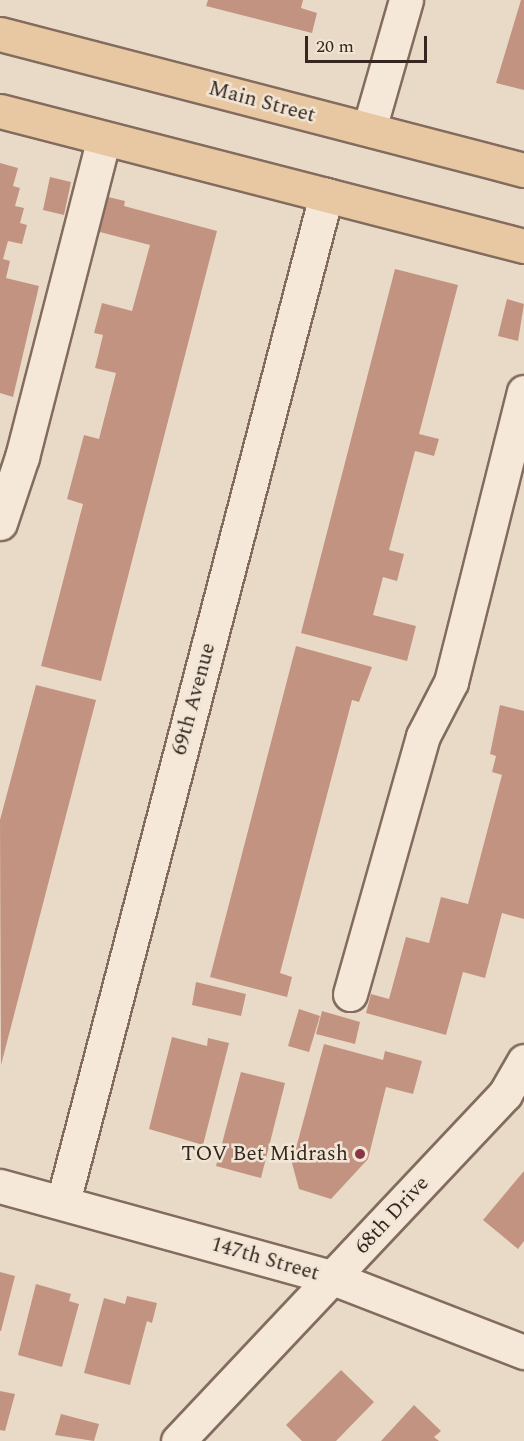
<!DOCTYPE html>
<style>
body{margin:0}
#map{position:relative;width:524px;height:1441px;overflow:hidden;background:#e9dac7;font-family:Spectral,serif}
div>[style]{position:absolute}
.building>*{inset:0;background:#c39381}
.roads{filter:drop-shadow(2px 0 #836c5e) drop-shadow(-2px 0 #836c5e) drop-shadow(0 2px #836c5e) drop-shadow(0 -2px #836c5e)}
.minor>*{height:33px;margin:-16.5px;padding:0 16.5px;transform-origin:16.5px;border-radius:16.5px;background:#f5e8d9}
.major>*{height:33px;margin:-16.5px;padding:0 16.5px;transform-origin:16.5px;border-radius:16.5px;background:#e8c8a3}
.dots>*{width:16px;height:16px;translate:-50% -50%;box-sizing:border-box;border:3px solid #f1e5d5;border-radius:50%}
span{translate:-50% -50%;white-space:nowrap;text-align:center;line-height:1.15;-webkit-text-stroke:5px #f1e5d5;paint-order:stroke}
.street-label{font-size:21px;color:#352720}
.poi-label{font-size:21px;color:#352720}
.right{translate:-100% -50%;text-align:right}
.scale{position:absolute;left:305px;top:36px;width:122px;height:27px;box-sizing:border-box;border:3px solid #352720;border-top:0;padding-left:8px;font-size:18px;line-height:21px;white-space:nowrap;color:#352720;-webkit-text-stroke:4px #f1e5d5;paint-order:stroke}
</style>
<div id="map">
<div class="building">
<i style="clip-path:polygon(208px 0,303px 0,301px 8px,317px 13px,312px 33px,206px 6px)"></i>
<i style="clip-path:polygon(521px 0,524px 0,524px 90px,496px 83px)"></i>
<i style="clip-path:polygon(0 163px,18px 168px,13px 186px,20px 188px,15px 206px,24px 208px,20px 223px,27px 225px,22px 244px,8px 241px,3px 259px,10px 261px,6px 278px,39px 286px,13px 397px,0 393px)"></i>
<i style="clip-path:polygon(50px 177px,71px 182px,64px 215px,43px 210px)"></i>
<i style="clip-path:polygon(104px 196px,125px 201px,124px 206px,217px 231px,101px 681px,41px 666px,83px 504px,67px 499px,84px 435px,99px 439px,116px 373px,95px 368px,103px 335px,94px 333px,102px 303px,132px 311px,150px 245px,96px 231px)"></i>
<i style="clip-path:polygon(395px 269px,458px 285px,419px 434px,439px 439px,434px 456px,415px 451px,389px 550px,404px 554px,397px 581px,383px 577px,373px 615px,416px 626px,407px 661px,301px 633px)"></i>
<i style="clip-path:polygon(507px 299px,524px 304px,518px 341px,498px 336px)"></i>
<i style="clip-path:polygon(296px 646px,372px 667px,359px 702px,352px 700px,280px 973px,292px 977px,287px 997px,210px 977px)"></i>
<i style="clip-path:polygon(36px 685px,96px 700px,1px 1065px,0 820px)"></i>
<i style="clip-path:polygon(500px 705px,524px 711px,524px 919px,502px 913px,485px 978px,463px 972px,446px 1035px,366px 1013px,371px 994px,389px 999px,406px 937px,429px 943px,441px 897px,468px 904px,502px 775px,492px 772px,496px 756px,490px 754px)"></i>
<i style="clip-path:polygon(196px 982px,246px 994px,241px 1016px,192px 1005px)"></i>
<i style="clip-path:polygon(299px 1009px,320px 1016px,309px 1052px,288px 1046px)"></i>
<i style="clip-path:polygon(322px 1011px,360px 1022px,355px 1044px,316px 1034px)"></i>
<i style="clip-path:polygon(172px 1037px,207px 1046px,208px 1038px,229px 1043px,203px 1145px,149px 1129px)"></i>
<i style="clip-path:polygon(324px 1044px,383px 1060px,385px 1051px,422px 1061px,413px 1094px,386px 1087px,368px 1159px,331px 1199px,299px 1189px,292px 1163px)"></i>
<i style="clip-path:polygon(241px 1072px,285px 1083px,261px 1178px,216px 1166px)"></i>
<i style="clip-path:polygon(524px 1171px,524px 1241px,518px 1249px,483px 1220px)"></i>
<i style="clip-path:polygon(0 1272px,15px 1276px,1px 1331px,0 1331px)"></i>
<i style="clip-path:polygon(36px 1284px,71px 1294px,69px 1301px,79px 1304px,62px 1367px,18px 1355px)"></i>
<i style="clip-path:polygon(127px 1296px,157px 1303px,152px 1323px,147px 1321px,130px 1385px,84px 1373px,104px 1298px,125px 1304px)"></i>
<i style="clip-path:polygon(341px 1370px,374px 1402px,336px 1441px,302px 1441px,286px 1425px)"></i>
<i style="clip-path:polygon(0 1391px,15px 1394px,5px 1431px,0 1430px)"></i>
<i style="clip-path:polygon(414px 1405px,441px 1431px,434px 1437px,439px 1441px,381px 1441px)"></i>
<i style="clip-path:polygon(61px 1414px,99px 1424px,94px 1441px,55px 1435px)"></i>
</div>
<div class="roads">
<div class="minor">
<i style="left:369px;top:129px;width:134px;rotate:-74deg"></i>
<i style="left:0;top:523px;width:70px;rotate:-71.6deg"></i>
<i style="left:22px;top:457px;width:329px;rotate:-75.6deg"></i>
<i style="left:350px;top:994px;width:268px;rotate:-74.2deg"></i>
<i style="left:423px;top:736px;width:61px;rotate:-62.6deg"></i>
<i style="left:451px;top:682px;width:299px;rotate:-75.9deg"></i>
<i style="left:0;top:1186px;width:345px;rotate:15.4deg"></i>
<i style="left:333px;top:1278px;width:205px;rotate:21.2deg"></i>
<i style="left:63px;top:1202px;width:1041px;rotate:-75.36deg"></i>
<i style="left:178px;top:1441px;width:477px;rotate:-46.7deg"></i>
<i style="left:505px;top:1094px;width:38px;rotate:-60deg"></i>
</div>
<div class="major">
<i style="left:0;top:34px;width:541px;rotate:14.55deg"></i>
<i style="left:0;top:111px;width:541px;rotate:14.45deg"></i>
</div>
</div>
<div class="dots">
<i style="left:360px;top:1154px;background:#8b3542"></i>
</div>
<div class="street-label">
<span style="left:262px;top:102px;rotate:15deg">Main Street</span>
<span style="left:194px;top:699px;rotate:-75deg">69th Avenue</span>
<span style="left:392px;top:1215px;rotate:-47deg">68th Drive</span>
<span style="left:265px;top:1259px;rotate:16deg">147th Street</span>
</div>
<div class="poi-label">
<span class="right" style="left:348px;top:1154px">TOV Bet Midrash</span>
</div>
<div class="scale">20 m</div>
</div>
